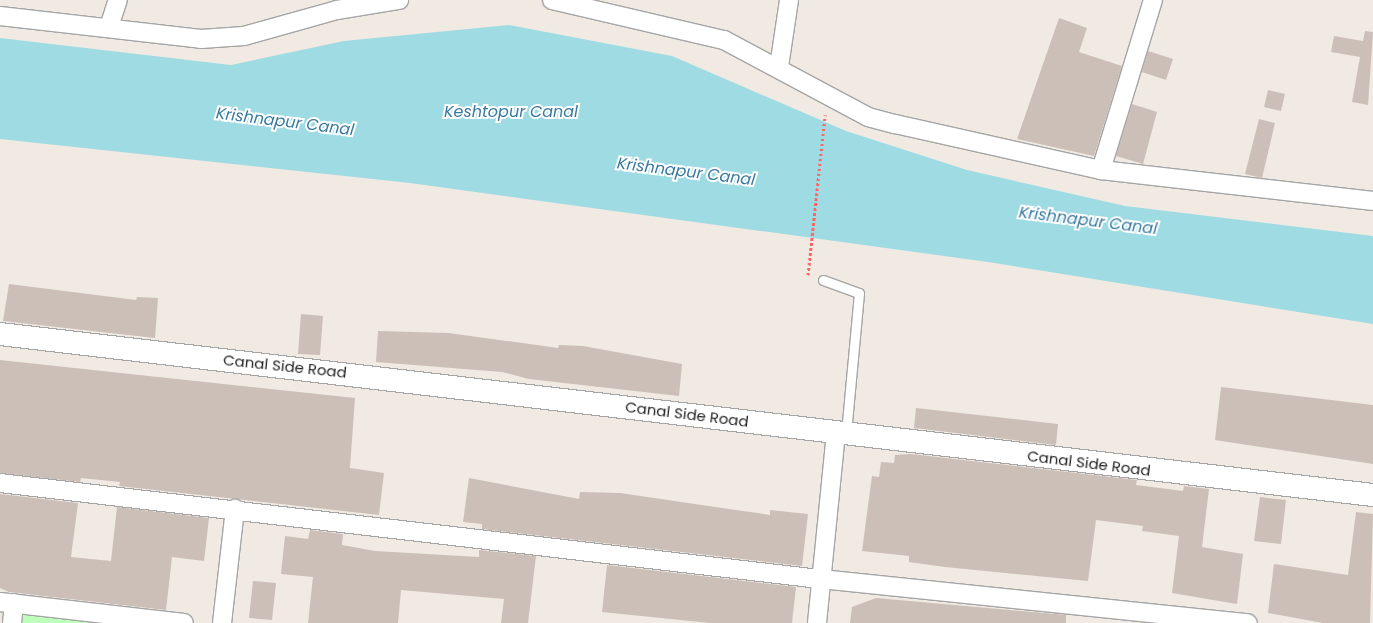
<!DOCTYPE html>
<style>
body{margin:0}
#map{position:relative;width:1373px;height:623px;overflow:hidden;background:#f0eae3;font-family:Poppins,sans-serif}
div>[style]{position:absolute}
.park>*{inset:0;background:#beffbb}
.water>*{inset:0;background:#9edbe2}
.building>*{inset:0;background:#ccbfb8}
.path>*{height:3px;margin-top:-1.5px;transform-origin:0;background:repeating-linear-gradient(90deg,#ff6568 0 2.5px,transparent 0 5px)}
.roads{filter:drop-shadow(1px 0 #a5a5a5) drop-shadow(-1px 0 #a5a5a5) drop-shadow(0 1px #a5a5a5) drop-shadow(0 -1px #a5a5a5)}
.service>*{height:9px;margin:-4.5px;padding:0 4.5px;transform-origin:4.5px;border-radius:4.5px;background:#fff}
.minor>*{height:18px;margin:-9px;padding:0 9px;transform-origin:9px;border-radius:9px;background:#fff}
.tertiary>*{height:22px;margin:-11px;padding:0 11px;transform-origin:11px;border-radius:11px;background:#fff}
span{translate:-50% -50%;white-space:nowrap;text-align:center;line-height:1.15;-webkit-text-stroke:4px #fff;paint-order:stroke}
.street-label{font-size:15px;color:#1e1e1e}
.water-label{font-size:16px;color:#39799e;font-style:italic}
</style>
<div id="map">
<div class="park">
<i style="clip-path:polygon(21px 613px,118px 623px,20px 623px)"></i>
</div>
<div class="water">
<i style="clip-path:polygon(509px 25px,672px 56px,846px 131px,967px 170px,1125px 206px,1373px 236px,1373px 324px,988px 262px,410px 183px,0 139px,0 38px,231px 65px,344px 41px)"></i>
</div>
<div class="building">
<i style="clip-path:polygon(1059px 18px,1087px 28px,1079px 52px,1122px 66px,1094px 156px,1017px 139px)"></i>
<i style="clip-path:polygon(1365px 31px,1373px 32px,1368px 105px,1352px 102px,1360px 57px,1331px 52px,1334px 36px,1363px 41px)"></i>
<i style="clip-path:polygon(1148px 51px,1173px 59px,1166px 80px,1142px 72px)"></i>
<i style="clip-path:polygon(1268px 90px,1285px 94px,1281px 111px,1264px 107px)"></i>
<i style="clip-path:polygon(1132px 104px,1157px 112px,1143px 164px,1116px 156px)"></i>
<i style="clip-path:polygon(1259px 119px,1275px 123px,1262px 178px,1245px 174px)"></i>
<i style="clip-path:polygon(9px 284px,136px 300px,137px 297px,158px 298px,155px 338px,3px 321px)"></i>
<i style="clip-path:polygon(301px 314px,323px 316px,320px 355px,298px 354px)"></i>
<i style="clip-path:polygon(378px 331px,449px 333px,558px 348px,559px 345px,583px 346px,682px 364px,679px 396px,529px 379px,502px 372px,376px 362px)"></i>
<i style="clip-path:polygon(0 360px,355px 398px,350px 468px,384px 473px,379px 515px,119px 486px,120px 482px,81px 478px,80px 482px,0 473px)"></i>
<i style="clip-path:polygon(1221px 387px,1373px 405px,1373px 464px,1215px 440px)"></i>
<i style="clip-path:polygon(916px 408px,1058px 424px,1056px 445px,914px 428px)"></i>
<i style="clip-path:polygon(911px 454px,1137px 480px,1136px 485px,1183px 491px,1184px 486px,1209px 489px,1202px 547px,1243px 554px,1237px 604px,1172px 593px,1179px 536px,1142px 531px,1143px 526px,1096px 520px,1088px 581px,945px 567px,909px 562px,909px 556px,862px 551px,872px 476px,879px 477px,881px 462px,894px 463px,895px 455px)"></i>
<i style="clip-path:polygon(469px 478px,579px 499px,580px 492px,620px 493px,770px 515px,770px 510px,808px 514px,802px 566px,482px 529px,482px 524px,463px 522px)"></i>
<i style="clip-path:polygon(0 494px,78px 503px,71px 557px,111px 561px,117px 507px,209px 518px,204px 561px,172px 557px,166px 610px,9px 592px,0 588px)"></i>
<i style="clip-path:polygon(1260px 497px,1286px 500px,1281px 544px,1254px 541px)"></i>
<i style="clip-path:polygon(1356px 512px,1373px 514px,1370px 623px,1323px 623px,1268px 613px,1274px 564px,1348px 575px)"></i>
<i style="clip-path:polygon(310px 530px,343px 534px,342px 545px,375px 551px,479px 557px,479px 550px,536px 556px,528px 623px,501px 623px,504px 599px,401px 590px,398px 623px,308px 623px,313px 577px,281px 574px,285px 536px,308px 539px)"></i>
<i style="clip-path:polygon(607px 565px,796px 587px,792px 623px,710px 623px,602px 612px)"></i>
<i style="clip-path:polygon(253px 581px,276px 583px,272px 620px,249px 618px)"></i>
<i style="clip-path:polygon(876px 598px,1066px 615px,1066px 623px,850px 623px,852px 607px)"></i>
</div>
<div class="path">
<i style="left:808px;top:275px;width:161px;rotate:-83.9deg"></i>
</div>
<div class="roads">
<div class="service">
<i style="left:823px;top:280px;width:38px;rotate:20deg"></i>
<i style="left:859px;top:293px;width:142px;rotate:95.3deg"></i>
</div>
<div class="minor">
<i style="left:552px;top:0;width:177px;rotate:13.1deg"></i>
<i style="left:724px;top:40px;width:163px;rotate:28.1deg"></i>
<i style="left:868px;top:117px;width:28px;rotate:15deg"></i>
<i style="left:895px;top:124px;width:211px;rotate:12.6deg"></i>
<i style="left:1101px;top:170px;width:274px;rotate:6.5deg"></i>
<i style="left:0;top:16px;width:202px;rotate:6.5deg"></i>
<i style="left:201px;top:39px;width:43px;rotate:-4deg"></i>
<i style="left:244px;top:36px;width:97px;rotate:-15.6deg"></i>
<i style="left:337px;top:10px;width:63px;rotate:-9.2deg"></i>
<i style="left:109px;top:27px;width:28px;rotate:-72deg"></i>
<i style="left:779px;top:67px;width:68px;rotate:-81.5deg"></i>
<i style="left:1101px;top:170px;width:178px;rotate:-73deg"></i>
<i style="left:0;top:483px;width:826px;rotate:6.68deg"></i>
<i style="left:820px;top:579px;width:430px;rotate:5.9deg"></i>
<i style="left:0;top:602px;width:185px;rotate:6.5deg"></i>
<i style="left:12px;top:623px;width:20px;rotate:-84deg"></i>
<i style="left:222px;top:623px;width:115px;rotate:-83.5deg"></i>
<i style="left:817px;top:623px;width:191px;rotate:-84.3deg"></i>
</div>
<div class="tertiary">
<i style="left:0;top:334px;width:1382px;rotate:6.69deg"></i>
</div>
</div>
<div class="street-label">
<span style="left:285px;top:366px;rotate:6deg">Canal Side Road</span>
<span style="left:687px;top:414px;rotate:7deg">Canal Side Road</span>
<span style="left:1089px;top:463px;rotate:7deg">Canal Side Road</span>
</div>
<div class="water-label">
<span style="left:511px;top:112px">Keshtopur Canal</span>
<span style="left:285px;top:122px;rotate:7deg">Krishnapur Canal</span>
<span style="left:686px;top:172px;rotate:7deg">Krishnapur Canal</span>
<span style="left:1088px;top:221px;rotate:7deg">Krishnapur Canal</span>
</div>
</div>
